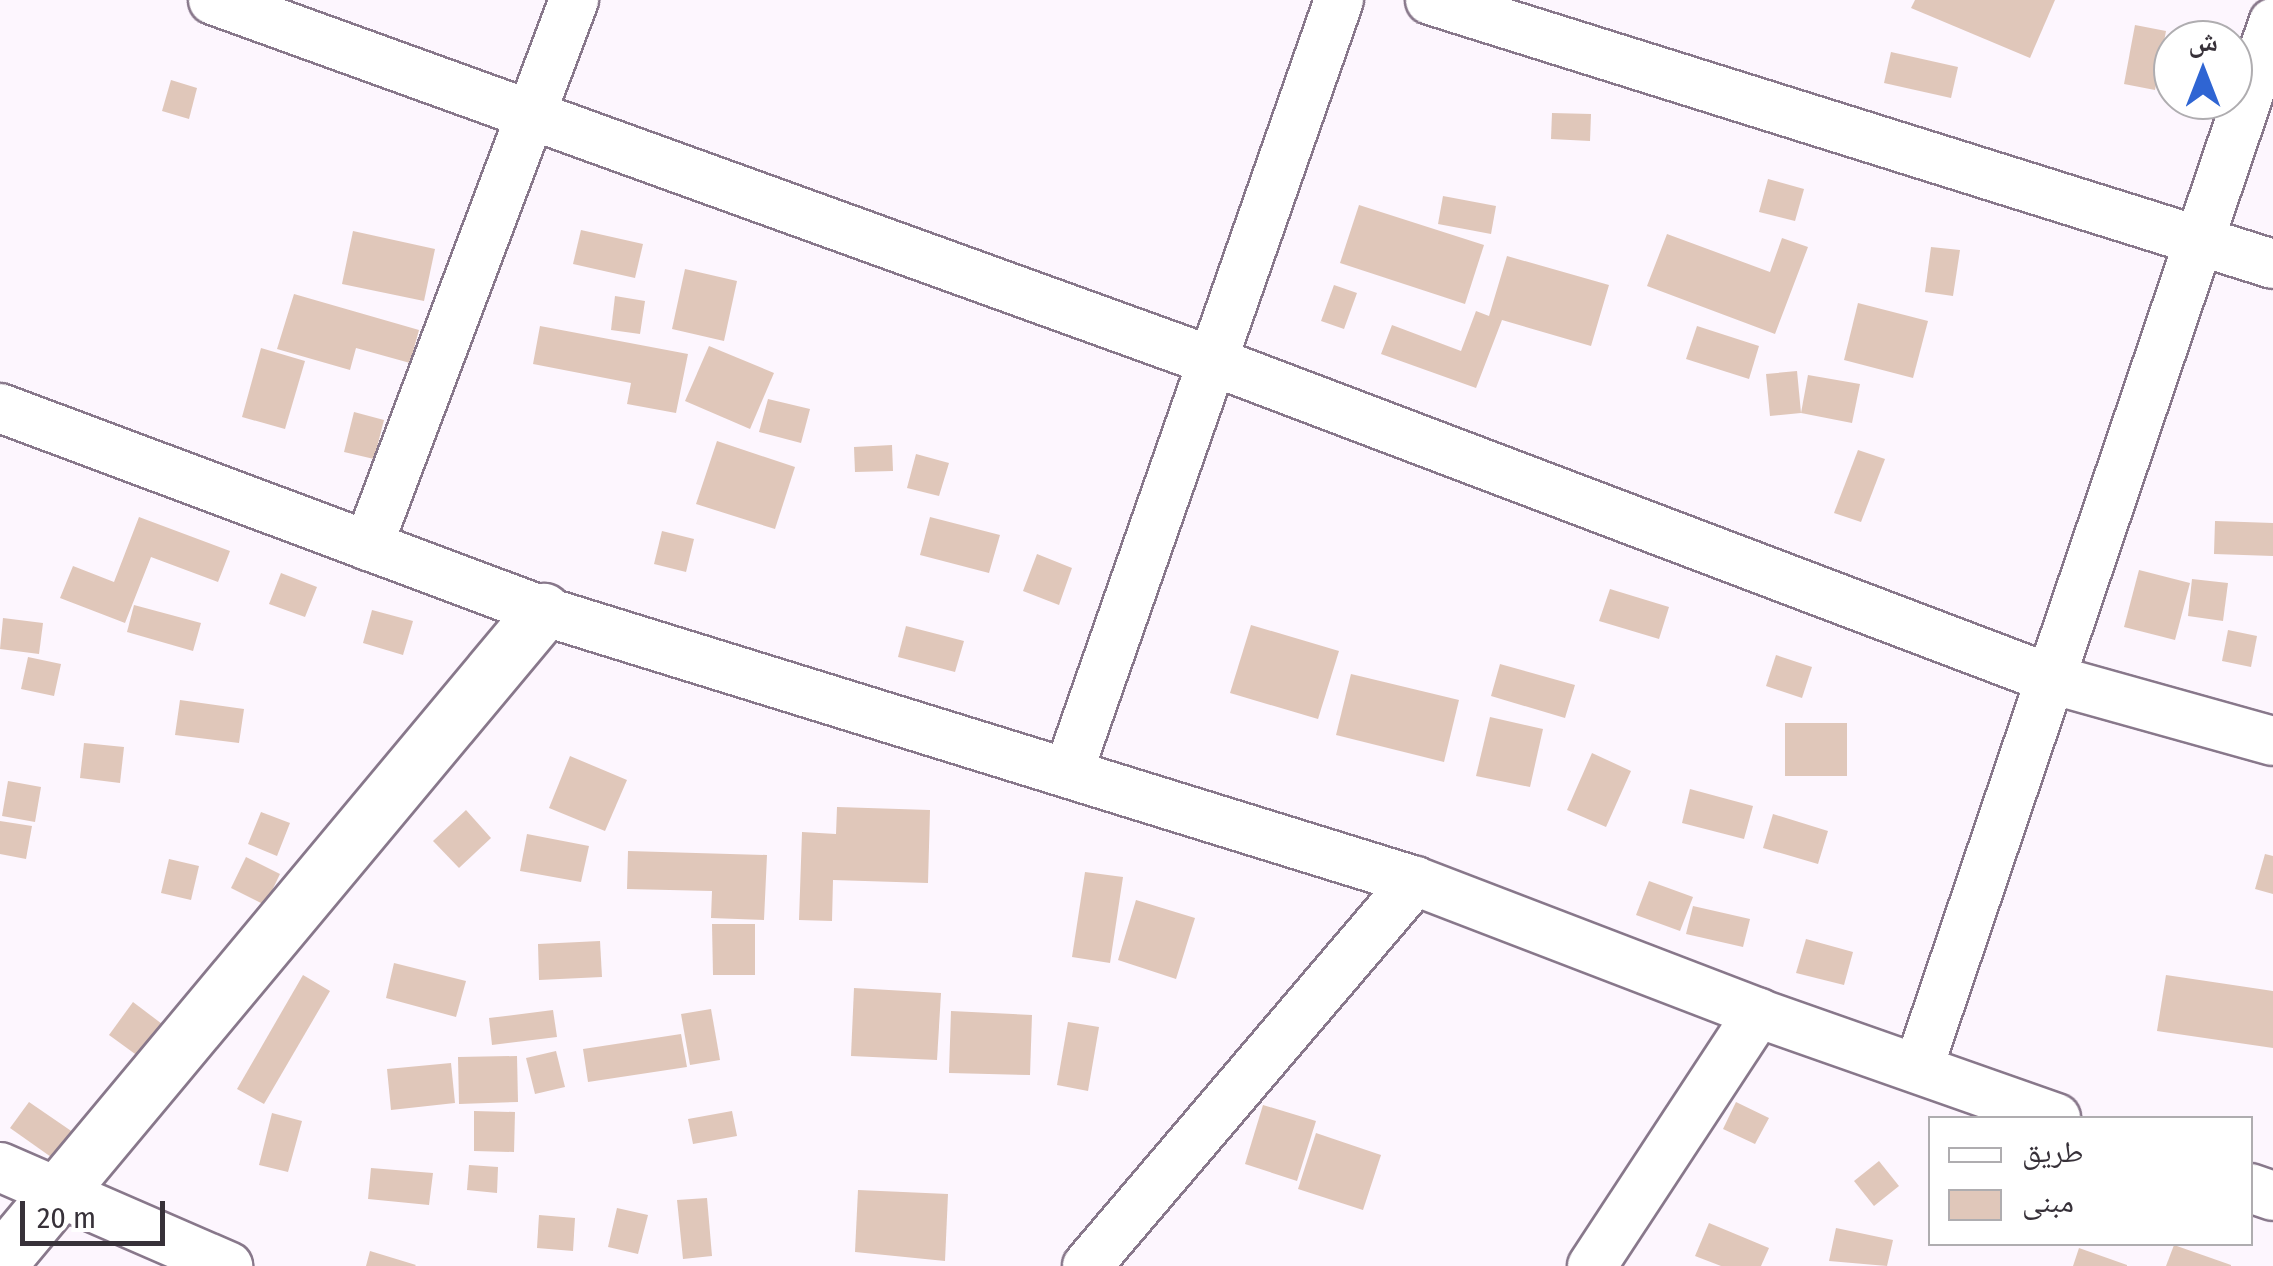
<!DOCTYPE html>
<meta charset="utf-8">
<style>
body{margin:0}
#map{position:relative;width:2273px;height:1266px;overflow:hidden;background:#fdf6fe;font-family:"Fira Sans Condensed","Noto Naskh Arabic",sans-serif}
div>[style]{position:absolute}
.building>*{inset:0;background:#e0c7ba}
.roads{filter:drop-shadow(2px 0 #88788b) drop-shadow(-2px 0 #88788b) drop-shadow(0 2px #88788b) drop-shadow(0 -2px #88788b)}
.minor>*{height:48px;margin:-24px;padding:0 24px;transform-origin:24px;border-radius:24px;background:#fff}
.tertiary>*{height:55px;margin:-27.5px;padding:0 27.5px;transform-origin:27.5px;border-radius:27.5px;background:#fff}
span{translate:-50% -50%;white-space:nowrap;text-align:center;line-height:1.15;-webkit-text-stroke:8px #fff;paint-order:stroke}
.legend{position:absolute;left:1928px;top:1116px;width:325px;height:130px;box-sizing:border-box;background:#fff;border:2px solid #afadb0;margin:0;padding:12px 18px;list-style:none;font-size:30px;color:#373139}
.legend li{display:flex;align-items:center;gap:20px;height:50px}
.legend b{width:50px;border:2px solid #afadb0}
.north{position:absolute;left:2153px;top:20px;width:100px;height:100px;box-sizing:border-box;background:#fff;border:2px solid #afadb0;border-radius:50%;rotate:0deg;font-size:28px;font-weight:700;line-height:40px;text-align:center;color:#373139}
.north::after{content:'';display:block;margin:auto;width:35px;height:45px;background:#2f65d3;clip-path:polygon(50% 0,100% 100%,50% 72%,0 100%)}
.scale{position:absolute;left:20px;top:1201px;width:145px;height:45px;box-sizing:border-box;border:5px solid #373139;border-top:0;padding-left:12px;font-size:30px;line-height:35px;white-space:nowrap;color:#373139;-webkit-text-stroke:8px #fff;paint-order:stroke}
</style>
<div id="map">
<div class="building">
<i style="clip-path:polygon(1915px 0,2055px 0,2030px 58px,1911px 8px)"></i>
<i style="clip-path:polygon(2135px 25px,2166px 31px,2155px 90px,2124px 84px)"></i>
<i style="clip-path:polygon(1891px 52px,1958px 67px,1951px 98px,1884px 83px)"></i>
<i style="clip-path:polygon(171px 80px,197px 88px,189px 119px,162px 111px)"></i>
<i style="clip-path:polygon(1552px 113px,1591px 114px,1590px 141px,1551px 139px)"></i>
<i style="clip-path:polygon(1768px 179px,1804px 189px,1795px 221px,1759px 212px)"></i>
<i style="clip-path:polygon(1443px 196px,1496px 206px,1491px 234px,1438px 224px)"></i>
<i style="clip-path:polygon(1359px 205px,1484px 245px,1465px 304px,1340px 263px)"></i>
<i style="clip-path:polygon(581px 230px,643px 244px,635px 278px,573px 264px)"></i>
<i style="clip-path:polygon(353px 231px,435px 249px,424px 301px,342px 284px)"></i>
<i style="clip-path:polygon(1667px 234px,1770px 272px,1782px 238px,1808px 247px,1775px 334px,1647px 286px)"></i>
<i style="clip-path:polygon(1931px 247px,1960px 250px,1953px 296px,1925px 292px)"></i>
<i style="clip-path:polygon(1507px 256px,1609px 285px,1591px 346px,1502px 320px,1476px 388px,1381px 354px,1392px 325px,1461px 351px,1476px 311px,1489px 316px)"></i>
<i style="clip-path:polygon(685px 269px,737px 281px,724px 341px,672px 329px)"></i>
<i style="clip-path:polygon(1334px 285px,1357px 293px,1344px 329px,1321px 321px)"></i>
<i style="clip-path:polygon(294px 294px,419px 330px,410px 363px,356px 348px,350px 370px,277px 349px)"></i>
<i style="clip-path:polygon(615px 296px,645px 301px,640px 334px,611px 330px)"></i>
<i style="clip-path:polygon(1858px 303px,1928px 321px,1913px 378px,1844px 360px)"></i>
<i style="clip-path:polygon(540px 326px,688px 354px,676px 413px,627px 404px,631px 383px,533px 364px)"></i>
<i style="clip-path:polygon(1697px 326px,1759px 346px,1749px 379px,1686px 359px)"></i>
<i style="clip-path:polygon(709px 346px,774px 373px,750px 429px,685px 401px)"></i>
<i style="clip-path:polygon(261px 348px,305px 361px,285px 429px,242px 417px)"></i>
<i style="clip-path:polygon(1797px 371px,1801px 413px,1770px 416px,1766px 374px)"></i>
<i style="clip-path:polygon(1808px 375px,1860px 384px,1852px 423px,1801px 413px)"></i>
<i style="clip-path:polygon(768px 399px,810px 409px,801px 443px,759px 432px)"></i>
<i style="clip-path:polygon(354px 412px,384px 420px,374px 459px,344px 452px)"></i>
<i style="clip-path:polygon(717px 441px,795px 467px,775px 529px,696px 504px)"></i>
<i style="clip-path:polygon(892px 445px,893px 471px,855px 472px,854px 447px)"></i>
<i style="clip-path:polygon(1858px 450px,1885px 459px,1861px 522px,1834px 513px)"></i>
<i style="clip-path:polygon(916px 454px,949px 463px,939px 496px,907px 488px)"></i>
<i style="clip-path:polygon(139px 517px,230px 551px,218px 582px,151px 557px,125px 623px,60px 598px,73px 566px,114px 582px)"></i>
<i style="clip-path:polygon(930px 517px,1000px 535px,989px 573px,920px 555px)"></i>
<i style="clip-path:polygon(2215px 521px,2273px 523px,2273px 556px,2214px 554px)"></i>
<i style="clip-path:polygon(662px 531px,694px 539px,686px 572px,654px 564px)"></i>
<i style="clip-path:polygon(1037px 554px,1072px 568px,1059px 605px,1023px 591px)"></i>
<i style="clip-path:polygon(2139px 570px,2190px 583px,2175px 640px,2124px 627px)"></i>
<i style="clip-path:polygon(281px 573px,317px 587px,305px 617px,269px 604px)"></i>
<i style="clip-path:polygon(2192px 579px,2228px 583px,2223px 621px,2188px 616px)"></i>
<i style="clip-path:polygon(1610px 589px,1669px 607px,1659px 639px,1599px 621px)"></i>
<i style="clip-path:polygon(134px 605px,201px 623px,193px 651px,127px 632px)"></i>
<i style="clip-path:polygon(372px 610px,413px 621px,403px 655px,363px 643px)"></i>
<i style="clip-path:polygon(3px 618px,43px 623px,39px 654px,0 649px)"></i>
<i style="clip-path:polygon(1251px 625px,1339px 651px,1318px 719px,1230px 693px)"></i>
<i style="clip-path:polygon(906px 626px,964px 641px,955px 672px,898px 657px)"></i>
<i style="clip-path:polygon(2228px 630px,2257px 636px,2251px 667px,2222px 661px)"></i>
<i style="clip-path:polygon(1776px 655px,1812px 667px,1802px 698px,1766px 686px)"></i>
<i style="clip-path:polygon(28px 657px,61px 664px,54px 696px,21px 689px)"></i>
<i style="clip-path:polygon(1500px 664px,1575px 685px,1565px 718px,1491px 696px)"></i>
<i style="clip-path:polygon(1351px 674px,1459px 700px,1444px 762px,1336px 735px)"></i>
<i style="clip-path:polygon(180px 700px,244px 709px,239px 743px,175px 735px)"></i>
<i style="clip-path:polygon(1490px 717px,1543px 729px,1530px 787px,1476px 776px)"></i>
<i style="clip-path:polygon(1785px 723px,1847px 723px,1847px 776px,1785px 776px)"></i>
<i style="clip-path:polygon(84px 743px,124px 747px,120px 783px,80px 778px)"></i>
<i style="clip-path:polygon(1592px 753px,1631px 771px,1606px 827px,1567px 810px)"></i>
<i style="clip-path:polygon(570px 756px,627px 780px,605px 831px,549px 808px)"></i>
<i style="clip-path:polygon(8px 781px,41px 787px,35px 822px,2px 816px)"></i>
<i style="clip-path:polygon(1690px 789px,1753px 806px,1744px 839px,1682px 823px)"></i>
<i style="clip-path:polygon(837px 807px,930px 810px,928px 883px,833px 880px,832px 921px,799px 920px,802px 832px,836px 834px)"></i>
<i style="clip-path:polygon(466px 810px,491px 838px,459px 868px,433px 841px)"></i>
<i style="clip-path:polygon(261px 812px,290px 823px,277px 856px,248px 844px)"></i>
<i style="clip-path:polygon(1773px 814px,1828px 831px,1818px 864px,1763px 848px)"></i>
<i style="clip-path:polygon(0 821px,32px 826px,26px 859px,0 854px)"></i>
<i style="clip-path:polygon(527px 834px,589px 846px,581px 882px,520px 871px)"></i>
<i style="clip-path:polygon(628px 851px,767px 855px,764px 920px,711px 918px,712px 891px,627px 889px)"></i>
<i style="clip-path:polygon(2265px 854px,2273px 856px,2273px 894px,2255px 889px)"></i>
<i style="clip-path:polygon(246px 857px,280px 874px,265px 905px,231px 888px)"></i>
<i style="clip-path:polygon(169px 859px,199px 866px,191px 900px,161px 893px)"></i>
<i style="clip-path:polygon(1085px 872px,1123px 877px,1110px 963px,1072px 957px)"></i>
<i style="clip-path:polygon(1649px 881px,1693px 897px,1680px 931px,1636px 915px)"></i>
<i style="clip-path:polygon(1136px 900px,1195px 918px,1176px 979px,1118px 960px)"></i>
<i style="clip-path:polygon(1693px 906px,1750px 919px,1743px 947px,1686px 934px)"></i>
<i style="clip-path:polygon(712px 924px,755px 924px,755px 975px,713px 975px)"></i>
<i style="clip-path:polygon(1806px 939px,1853px 952px,1844px 985px,1796px 973px)"></i>
<i style="clip-path:polygon(600px 941px,602px 977px,539px 980px,538px 944px)"></i>
<i style="clip-path:polygon(394px 963px,466px 981px,456px 1017px,386px 998px)"></i>
<i style="clip-path:polygon(303px 975px,330px 991px,264px 1104px,237px 1089px)"></i>
<i style="clip-path:polygon(2166px 975px,2273px 991px,2273px 1048px,2157px 1031px)"></i>
<i style="clip-path:polygon(854px 988px,941px 993px,937px 1060px,851px 1056px)"></i>
<i style="clip-path:polygon(133px 1002px,166px 1027px,142px 1059px,109px 1035px)"></i>
<i style="clip-path:polygon(711px 1009px,720px 1060px,690px 1065px,681px 1014px)"></i>
<i style="clip-path:polygon(553px 1010px,557px 1037px,492px 1045px,489px 1018px)"></i>
<i style="clip-path:polygon(951px 1011px,1032px 1015px,1030px 1075px,949px 1073px)"></i>
<i style="clip-path:polygon(1068px 1022px,1099px 1027px,1088px 1091px,1057px 1085px)"></i>
<i style="clip-path:polygon(681px 1034px,687px 1067px,588px 1082px,583px 1049px)"></i>
<i style="clip-path:polygon(556px 1051px,565px 1087px,535px 1094px,526px 1058px)"></i>
<i style="clip-path:polygon(517px 1056px,518px 1102px,459px 1104px,458px 1057px)"></i>
<i style="clip-path:polygon(451px 1063px,455px 1103px,391px 1110px,387px 1069px)"></i>
<i style="clip-path:polygon(29px 1102px,80px 1137px,61px 1164px,10px 1128px)"></i>
<i style="clip-path:polygon(1736px 1102px,1769px 1118px,1755px 1144px,1723px 1129px)"></i>
<i style="clip-path:polygon(1263px 1105px,1316px 1121px,1297px 1181px,1245px 1164px)"></i>
<i style="clip-path:polygon(474px 1111px,515px 1112px,514px 1152px,474px 1151px)"></i>
<i style="clip-path:polygon(732px 1111px,737px 1136px,693px 1144px,688px 1119px)"></i>
<i style="clip-path:polygon(272px 1113px,302px 1121px,288px 1172px,259px 1165px)"></i>
<i style="clip-path:polygon(1316px 1133px,1381px 1155px,1363px 1210px,1298px 1189px)"></i>
<i style="clip-path:polygon(1879px 1161px,1899px 1186px,1874px 1206px,1854px 1181px)"></i>
<i style="clip-path:polygon(469px 1165px,498px 1167px,497px 1193px,467px 1190px)"></i>
<i style="clip-path:polygon(371px 1168px,433px 1173px,429px 1205px,368px 1199px)"></i>
<i style="clip-path:polygon(858px 1190px,948px 1194px,945px 1261px,855px 1252px)"></i>
<i style="clip-path:polygon(707px 1198px,712px 1256px,683px 1259px,677px 1200px)"></i>
<i style="clip-path:polygon(617px 1208px,648px 1215px,638px 1254px,608px 1247px)"></i>
<i style="clip-path:polygon(539px 1215px,575px 1218px,573px 1251px,537px 1248px)"></i>
<i style="clip-path:polygon(1709px 1223px,1769px 1248px,1761px 1266px,1721px 1266px,1695px 1256px)"></i>
<i style="clip-path:polygon(1836px 1228px,1893px 1240px,1887px 1266px,1829px 1261px)"></i>
<i style="clip-path:polygon(2174px 1245px,2231px 1265px,2231px 1266px,2166px 1266px)"></i>
<i style="clip-path:polygon(2079px 1248px,2127px 1265px,2127px 1266px,2073px 1266px)"></i>
<i style="clip-path:polygon(370px 1251px,416px 1265px,415px 1266px,366px 1266px)"></i>
</div>
<div class="roads">
<div class="minor">
<i style="left:213px;top:0;width:1062px;rotate:19.87deg"></i>
<i style="left:1212px;top:361px;width:897px;rotate:20.76deg"></i>
<i style="left:2051px;top:679px;width:230px;rotate:15.6deg"></i>
<i style="left:1430px;top:0;width:883px;rotate:17.39deg"></i>
<i style="left:0;top:408px;width:580px;rotate:20.5deg"></i>
<i style="left:543px;top:611px;width:913px;rotate:17.2deg"></i>
<i style="left:1415px;top:881px;width:368px;rotate:21deg"></i>
<i style="left:1758px;top:1013px;width:316px;rotate:19.4deg"></i>
<i style="left:368px;top:546px;width:584px;rotate:-69.33deg"></i>
<i style="left:1068px;top:773px;width:819px;rotate:-70.68deg"></i>
<i style="left:1918px;top:1069px;width:1105px;rotate:-71.25deg"></i>
<i style="left:0;top:1167px;width:249px;rotate:23.5deg"></i>
<i style="left:2250px;top:1188px;width:24px;rotate:19deg"></i>
<i style="left:1087px;top:1266px;width:506px;rotate:-49.57deg"></i>
<i style="left:1592px;top:1266px;width:303px;rotate:-56.7deg"></i>
</div>
<div class="tertiary">
<i style="left:0;top:1262px;width:848px;rotate:-50.17deg"></i>
</div>
</div>
<ul class="legend">
<li><b style="height:12px;background:#fff"></b>طريق</li>
<li><b style="height:28px;background:#e0c7ba"></b>مبنى</li>
</ul>
<div class="north">ش</div>
<div class="scale">20 m</div>
</div>
